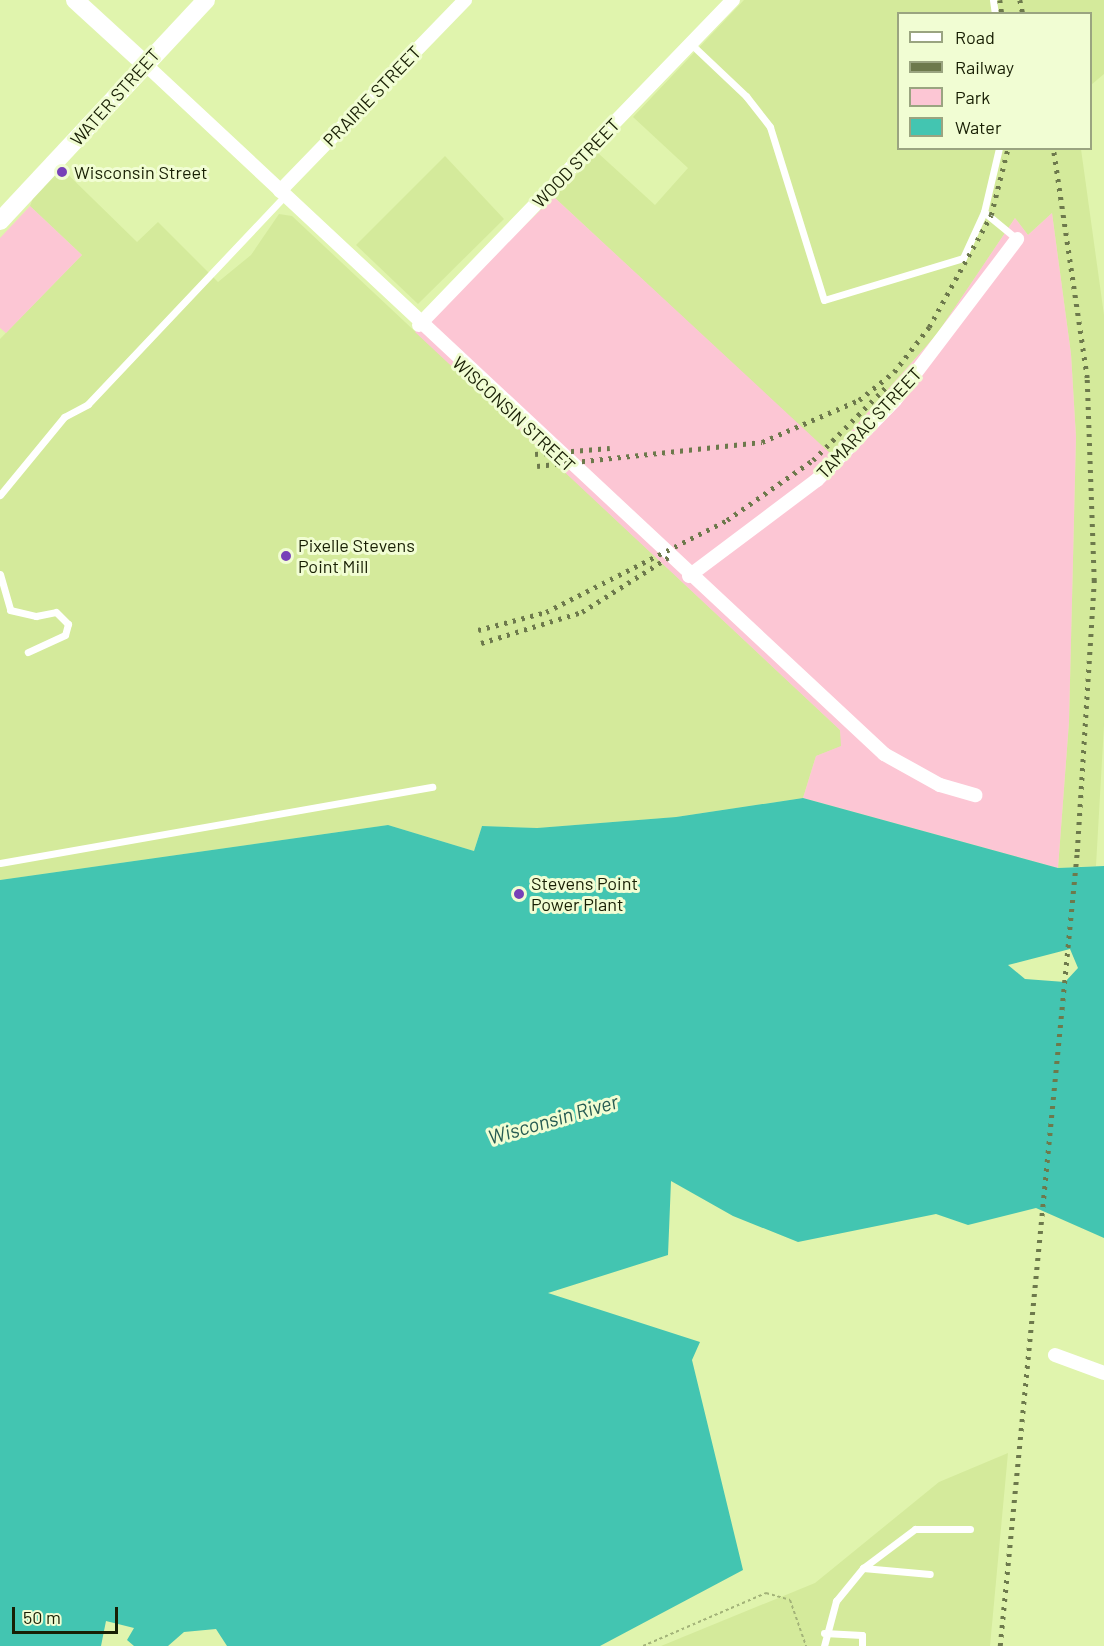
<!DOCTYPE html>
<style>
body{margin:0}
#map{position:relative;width:1104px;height:1646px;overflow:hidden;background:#e0f4ad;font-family:Barlow,sans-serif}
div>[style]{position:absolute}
.built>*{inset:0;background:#d4ea9b}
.green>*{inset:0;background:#fcc6d4}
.water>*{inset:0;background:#43c5b1}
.path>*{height:2px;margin-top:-1px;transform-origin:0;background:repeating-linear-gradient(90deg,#a3b379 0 3px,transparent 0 6px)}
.service>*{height:7px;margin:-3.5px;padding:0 3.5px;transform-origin:3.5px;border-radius:3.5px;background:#fff}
.minor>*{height:14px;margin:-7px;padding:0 7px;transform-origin:7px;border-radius:7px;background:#fff}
.tertiary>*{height:18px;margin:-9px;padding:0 9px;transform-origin:9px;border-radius:9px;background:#fff}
.rail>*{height:4.5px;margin-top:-2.25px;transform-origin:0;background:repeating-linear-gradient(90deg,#6d794c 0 3px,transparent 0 9px)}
.dots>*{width:16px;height:16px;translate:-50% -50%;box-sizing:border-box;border:3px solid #f1fdd3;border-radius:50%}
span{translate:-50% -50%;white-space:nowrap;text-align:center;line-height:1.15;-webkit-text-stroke:6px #f1fdd3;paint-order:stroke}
.street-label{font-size:18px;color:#181f04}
.poi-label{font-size:18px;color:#181f04}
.left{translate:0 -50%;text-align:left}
.water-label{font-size:20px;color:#265b52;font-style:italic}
.legend{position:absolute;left:897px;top:12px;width:195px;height:138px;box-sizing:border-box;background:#f1fdd3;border:2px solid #9aa480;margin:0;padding:8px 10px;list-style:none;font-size:18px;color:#181f04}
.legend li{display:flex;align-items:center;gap:12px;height:30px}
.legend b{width:30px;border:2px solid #9aa480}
.scale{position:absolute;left:12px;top:1607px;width:106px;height:27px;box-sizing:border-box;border:3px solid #181f04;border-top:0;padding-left:8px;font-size:18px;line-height:21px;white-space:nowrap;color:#181f04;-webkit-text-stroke:4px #f1fdd3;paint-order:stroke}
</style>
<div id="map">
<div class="built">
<i style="clip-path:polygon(744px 0,1104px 0,1104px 74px,1091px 85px,1090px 14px,898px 14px,898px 148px,1081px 149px,1104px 315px,1104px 725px,1096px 866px,1058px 868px,1069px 722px,1076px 437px,1071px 354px,1052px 213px,1028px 235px,1015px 218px,937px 334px,830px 454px,554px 197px,598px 153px,655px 205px,688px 168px,633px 117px)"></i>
<i style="clip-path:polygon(49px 156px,137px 242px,158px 222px,218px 282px,251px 255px,279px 214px,292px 216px,840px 730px,842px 746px,816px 756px,803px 798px,676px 817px,537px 828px,482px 826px,474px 851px,388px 825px,0 880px,0 339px,82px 255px,30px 206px)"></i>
<i style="clip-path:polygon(445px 156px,504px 219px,418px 304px,356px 245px)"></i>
<i style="clip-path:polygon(1008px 1453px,990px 1646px,661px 1646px,815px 1583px,939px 1482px)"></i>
</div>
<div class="green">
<i style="clip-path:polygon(554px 197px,831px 454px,937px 334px,1015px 218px,1028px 235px,1052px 213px,1071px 354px,1076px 437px,1069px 722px,1058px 868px,803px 798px,816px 756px,841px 746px,840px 730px,415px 332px)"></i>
<i style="clip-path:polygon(30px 206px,82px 255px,6px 333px,0 328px,0 238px)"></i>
</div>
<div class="water">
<i style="clip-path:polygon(evenodd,803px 798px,1058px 868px,1104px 866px,1104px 1238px,1036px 1208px,968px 1225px,936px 1214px,798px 1242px,733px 1216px,671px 1181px,668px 1255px,548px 1293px,700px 1342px,692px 1360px,743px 1570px,600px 1646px,227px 1646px,216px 1629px,184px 1632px,168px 1646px,134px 1646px,127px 1640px,134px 1628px,106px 1621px,101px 1646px,0 1646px,0 880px,388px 825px,474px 851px,482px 826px,537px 828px,676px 817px,803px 798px,1070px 949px,1078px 968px,1065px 982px,1025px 979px,1008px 965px,1070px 949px)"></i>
</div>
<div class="path">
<i style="left:643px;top:1646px;width:134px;rotate:-23.3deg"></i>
<i style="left:766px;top:1593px;width:25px;rotate:16deg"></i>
<i style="left:790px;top:1600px;width:49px;rotate:70.8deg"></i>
</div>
<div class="service">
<i style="left:993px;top:0;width:14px;rotate:82deg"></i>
<i style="left:691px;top:44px;width:76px;rotate:43.4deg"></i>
<i style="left:746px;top:96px;width:39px;rotate:52deg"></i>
<i style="left:770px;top:127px;width:181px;rotate:72.7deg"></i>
<i style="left:824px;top:300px;width:145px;rotate:-16.8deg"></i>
<i style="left:963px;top:258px;width:51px;rotate:-65.5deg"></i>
<i style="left:984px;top:212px;width:66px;rotate:-76.8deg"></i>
<i style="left:984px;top:212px;width:43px;rotate:39.3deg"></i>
<i style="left:0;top:495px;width:101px;rotate:-50.6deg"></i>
<i style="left:64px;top:417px;width:27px;rotate:-28deg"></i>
<i style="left:88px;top:404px;width:286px;rotate:-46.6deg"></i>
<i style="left:0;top:574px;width:37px;rotate:74deg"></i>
<i style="left:10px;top:610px;width:27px;rotate:13deg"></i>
<i style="left:36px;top:616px;width:20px;rotate:-11deg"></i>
<i style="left:56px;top:612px;width:17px;rotate:45deg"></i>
<i style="left:68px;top:624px;width:11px;rotate:105deg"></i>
<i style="left:65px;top:635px;width:41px;rotate:155.3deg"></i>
<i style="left:0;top:863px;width:439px;rotate:-10deg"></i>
<i style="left:863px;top:1568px;width:67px;rotate:5.1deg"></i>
<i style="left:824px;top:1633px;width:38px;rotate:3deg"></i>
<i style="left:862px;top:1635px;width:11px;rotate:90deg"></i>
<i style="left:824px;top:1646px;width:47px;rotate:-75.1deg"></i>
<i style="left:836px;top:1601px;width:43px;rotate:-50.7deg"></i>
<i style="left:863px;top:1568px;width:65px;rotate:-36.9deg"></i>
<i style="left:915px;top:1529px;width:55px"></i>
</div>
<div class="minor">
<i style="left:146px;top:65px;width:1010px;rotate:43.03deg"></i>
<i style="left:884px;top:754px;width:64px;rotate:29deg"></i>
<i style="left:940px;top:785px;width:37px;rotate:16deg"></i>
<i style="left:280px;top:191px;width:266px;rotate:-45.9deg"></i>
<i style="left:419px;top:325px;width:452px;rotate:-46deg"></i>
<i style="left:689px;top:576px;width:160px;rotate:-36.9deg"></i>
<i style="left:817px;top:480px;width:112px;rotate:-45.7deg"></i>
<i style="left:895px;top:400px;width:202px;rotate:-52.8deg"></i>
<i style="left:1055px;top:1355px;width:52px;rotate:20.2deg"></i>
</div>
<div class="tertiary">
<i style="left:75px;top:0;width:96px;rotate:42.5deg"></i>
<i style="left:0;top:221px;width:302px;rotate:-47deg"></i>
</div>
<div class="rail">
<i style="left:1000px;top:0;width:14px;rotate:82deg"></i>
<i style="left:1020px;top:0;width:14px;rotate:78deg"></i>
<i style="left:535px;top:454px;width:75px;rotate:-4.6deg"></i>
<i style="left:537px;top:466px;width:226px;rotate:-6.1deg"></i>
<i style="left:762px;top:442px;width:106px;rotate:-23.4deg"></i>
<i style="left:859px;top:400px;width:45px;rotate:-38.7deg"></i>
<i style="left:894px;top:372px;width:57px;rotate:-52.1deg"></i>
<i style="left:929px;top:327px;width:128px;rotate:-61deg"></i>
<i style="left:991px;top:215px;width:69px;rotate:-75.8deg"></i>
<i style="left:478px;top:630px;width:70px;rotate:-14.8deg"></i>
<i style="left:546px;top:612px;width:203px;rotate:-26.9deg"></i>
<i style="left:727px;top:520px;width:105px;rotate:-34.9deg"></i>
<i style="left:813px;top:460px;width:105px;rotate:-45deg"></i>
<i style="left:481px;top:643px;width:106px;rotate:-17.1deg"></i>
<i style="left:582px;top:612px;width:103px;rotate:-32.3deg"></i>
<i style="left:1000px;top:1646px;width:798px;rotate:-84.46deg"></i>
<i style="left:1077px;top:852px;width:272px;rotate:-86.4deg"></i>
<i style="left:1094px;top:581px;width:203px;rotate:-92deg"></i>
<i style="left:1087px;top:378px;width:232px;rotate:-98.4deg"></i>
</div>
<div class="dots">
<i style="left:62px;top:172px;background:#7741b8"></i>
<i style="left:286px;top:556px;background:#7741b8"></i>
<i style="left:519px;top:894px;background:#7741b8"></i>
</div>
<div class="street-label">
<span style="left:372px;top:96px;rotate:-46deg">PRAIRIE STREET</span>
<span style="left:115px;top:97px;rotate:-48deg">WATER STREET</span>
<span style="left:576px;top:163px;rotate:-46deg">WOOD STREET</span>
<span style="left:514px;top:414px;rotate:43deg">WISCONSIN STREET</span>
<span style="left:869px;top:423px;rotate:-47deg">TAMARAC STREET</span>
</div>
<div class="poi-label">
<span class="left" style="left:74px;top:172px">Wisconsin Street</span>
<span class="left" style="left:298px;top:556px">Pixelle Stevens<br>Point Mill</span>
<span class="left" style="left:531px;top:894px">Stevens Point<br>Power Plant</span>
</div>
<div class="water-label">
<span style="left:553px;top:1119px;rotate:-16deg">Wisconsin River</span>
</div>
<ul class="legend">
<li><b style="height:8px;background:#fff"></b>Road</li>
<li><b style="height:8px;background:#6d794c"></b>Railway</li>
<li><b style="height:16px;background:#fcc6d4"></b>Park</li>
<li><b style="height:16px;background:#43c5b1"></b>Water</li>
</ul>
<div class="scale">50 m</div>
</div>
